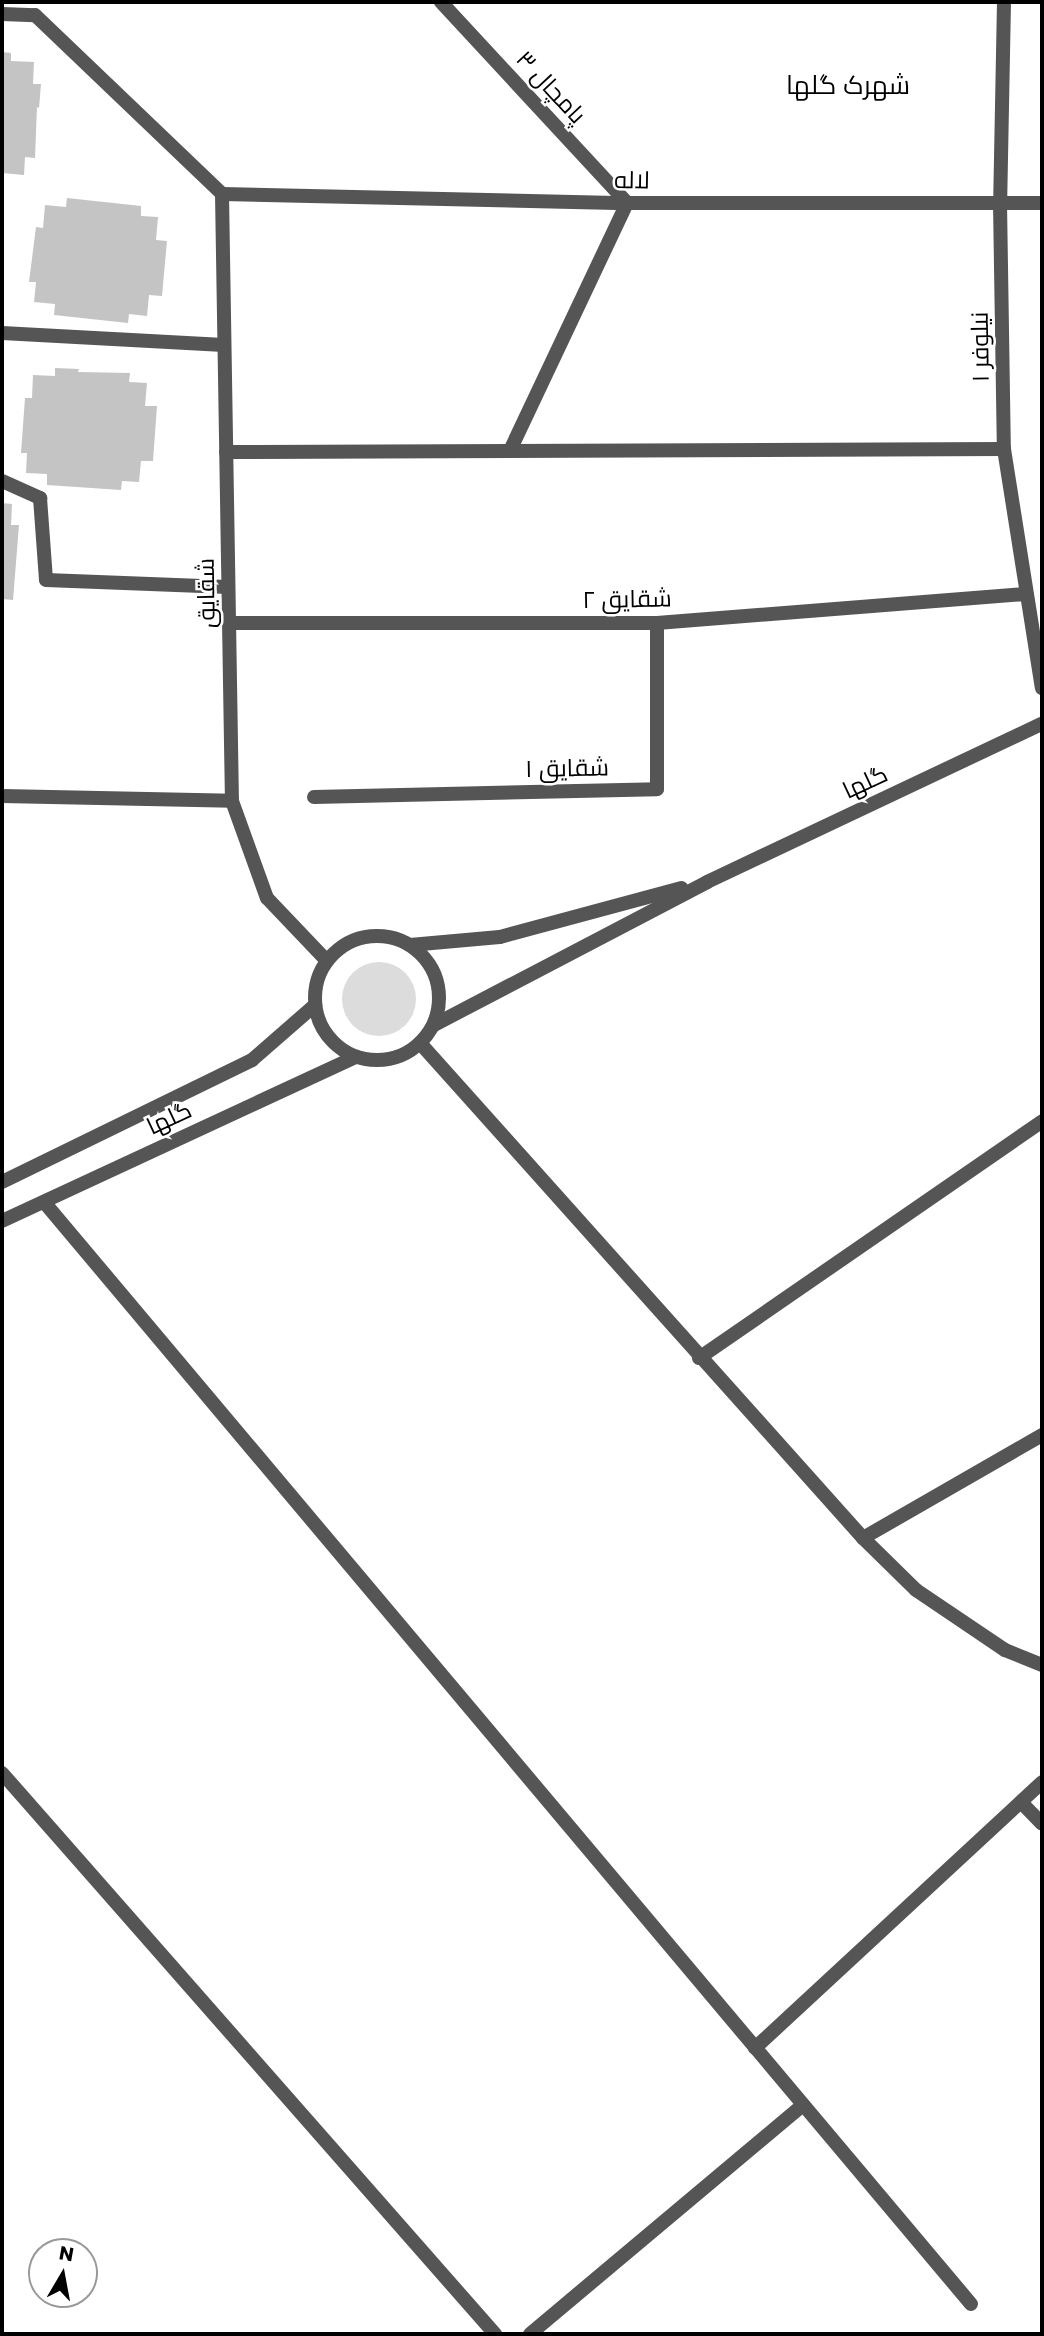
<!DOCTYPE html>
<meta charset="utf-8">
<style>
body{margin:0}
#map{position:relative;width:1044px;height:2336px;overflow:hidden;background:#fff;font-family:Poppins,Cairo,sans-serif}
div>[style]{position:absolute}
.green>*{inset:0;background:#dcdcdc}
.round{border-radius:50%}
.building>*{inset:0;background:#c4c4c4}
.minor>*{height:14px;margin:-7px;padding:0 7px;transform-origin:7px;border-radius:7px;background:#555}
.tertiary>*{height:14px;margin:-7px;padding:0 7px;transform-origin:7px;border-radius:7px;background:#555}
.tertiary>.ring{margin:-7px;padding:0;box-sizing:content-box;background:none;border:14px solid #555;border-radius:50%}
span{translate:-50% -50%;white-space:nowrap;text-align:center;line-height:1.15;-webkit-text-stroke:5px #fff;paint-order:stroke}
.street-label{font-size:24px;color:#000}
.neighbourhood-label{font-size:26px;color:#000}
.frame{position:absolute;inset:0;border:4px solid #000;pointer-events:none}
.north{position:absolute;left:28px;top:2238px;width:70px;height:70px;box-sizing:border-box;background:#fff;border:2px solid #999;border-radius:50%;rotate:10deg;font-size:19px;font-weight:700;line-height:28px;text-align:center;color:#000}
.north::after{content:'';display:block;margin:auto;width:24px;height:32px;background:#000;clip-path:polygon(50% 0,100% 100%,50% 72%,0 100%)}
</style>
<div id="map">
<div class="green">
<i class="round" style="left:342px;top:962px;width:74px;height:74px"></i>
</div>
<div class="building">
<i style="clip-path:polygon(2px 52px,11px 53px,11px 61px,34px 62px,33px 84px,41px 84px,39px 108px,37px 107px,35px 158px,25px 157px,24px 175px,2px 173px)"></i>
<i style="clip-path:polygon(67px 198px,141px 206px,141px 216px,158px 217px,156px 240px,167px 241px,162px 296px,149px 295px,147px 316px,129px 314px,128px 323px,54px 315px,55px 304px,34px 302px,36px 282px,29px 282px,36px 227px,43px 228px,45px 205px,66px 207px)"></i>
<i style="clip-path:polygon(55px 368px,79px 369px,78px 372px,130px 373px,129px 382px,147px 383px,145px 406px,157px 406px,153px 461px,141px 461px,139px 482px,122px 481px,121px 490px,47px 485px,47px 474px,26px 473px,27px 453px,21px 453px,25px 398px,32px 398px,33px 375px,55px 376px)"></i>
<i style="clip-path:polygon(2px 503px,12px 504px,11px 525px,19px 525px,13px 600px,2px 599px)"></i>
</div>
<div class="minor">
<i style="left:441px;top:2px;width:274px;rotate:47.2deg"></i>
<i style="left:627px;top:203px;width:274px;rotate:115.3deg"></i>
<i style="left:1004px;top:2px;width:201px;rotate:91.1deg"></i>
<i style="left:1000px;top:203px;width:246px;rotate:89.1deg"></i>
<i style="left:1004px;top:449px;width:242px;rotate:81deg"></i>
<i style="left:2px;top:14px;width:33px;rotate:2deg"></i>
<i style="left:35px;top:15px;width:259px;rotate:43.7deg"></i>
<i style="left:222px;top:194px;width:405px;rotate:1.3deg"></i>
<i style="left:627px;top:203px;width:415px"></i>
<i style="left:222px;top:194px;width:607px;rotate:89.06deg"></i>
<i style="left:232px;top:801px;width:103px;rotate:70.2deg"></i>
<i style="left:267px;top:898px;width:87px;rotate:46.4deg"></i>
<i style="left:2px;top:333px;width:222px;rotate:3.1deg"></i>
<i style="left:226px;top:452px;width:778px;rotate:-0.22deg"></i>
<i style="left:2px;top:481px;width:42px;rotate:24.1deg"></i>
<i style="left:40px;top:498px;width:82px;rotate:85.8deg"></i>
<i style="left:46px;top:580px;width:182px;rotate:2.2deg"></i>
<i style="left:229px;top:623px;width:428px"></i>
<i style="left:657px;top:623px;width:370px;rotate:-4.5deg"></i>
<i style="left:2px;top:796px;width:230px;rotate:1.2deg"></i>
<i style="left:314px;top:797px;width:343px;rotate:-1.3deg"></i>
<i style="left:657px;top:789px;width:166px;rotate:-90deg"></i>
<i style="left:410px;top:945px;width:90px;rotate:-5.1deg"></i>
<i style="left:500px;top:937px;width:188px;rotate:-15.1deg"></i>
<i style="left:434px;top:1025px;width:308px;rotate:-27.6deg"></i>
<i style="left:707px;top:882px;width:370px;rotate:-25.3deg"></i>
<i style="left:420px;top:1043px;width:664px;rotate:48.17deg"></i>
<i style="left:863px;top:1538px;width:74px;rotate:44.5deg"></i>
<i style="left:916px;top:1590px;width:107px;rotate:34deg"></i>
<i style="left:1005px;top:1650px;width:40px;rotate:22deg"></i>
<i style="left:44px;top:1202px;width:1440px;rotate:49.93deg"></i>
<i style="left:699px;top:1358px;width:417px;rotate:-34.6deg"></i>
<i style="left:863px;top:1538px;width:207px;rotate:-29.9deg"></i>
<i style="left:2px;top:1773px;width:747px;rotate:48.69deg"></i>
<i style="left:1021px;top:1802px;width:30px;rotate:46deg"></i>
<i style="left:755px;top:2048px;width:391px;rotate:-42.8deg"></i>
<i style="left:530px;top:2334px;width:356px;rotate:-40deg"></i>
</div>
<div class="tertiary">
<i class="ring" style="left:315px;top:936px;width:110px;height:110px"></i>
<i style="left:2px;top:1182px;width:278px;rotate:-26deg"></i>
<i style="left:252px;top:1060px;width:84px;rotate:-41.1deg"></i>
<i style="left:2px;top:1221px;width:390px;rotate:-24.9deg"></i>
</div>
<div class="street-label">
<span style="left:551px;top:87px;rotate:47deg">پامچال ۳</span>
<span style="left:632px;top:180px;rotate:1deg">لاله</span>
<span style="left:980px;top:347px;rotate:-91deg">نیلوفر ۱</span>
<span style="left:206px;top:593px;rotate:-91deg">شقایق</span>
<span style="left:627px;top:599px;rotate:-1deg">شقایق ۲</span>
<span style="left:567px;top:768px;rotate:-1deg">شقایق ۱</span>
<span style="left:865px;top:782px;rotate:-25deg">گلها</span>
<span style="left:169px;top:1118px;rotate:-25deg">گلها</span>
</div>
<div class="neighbourhood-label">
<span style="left:848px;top:86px">شهرک گلها</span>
</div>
<div class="frame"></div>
<div class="north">N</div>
</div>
